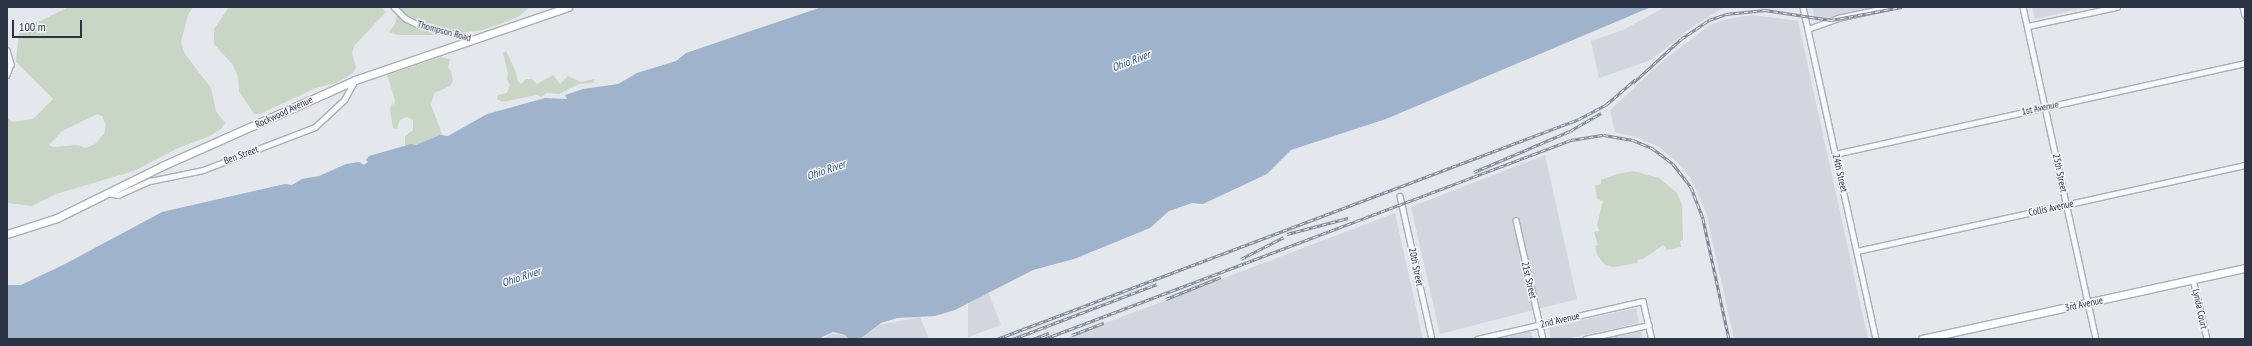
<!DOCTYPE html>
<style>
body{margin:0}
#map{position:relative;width:2252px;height:346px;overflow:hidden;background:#e4e7ec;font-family:"PT Sans Narrow",sans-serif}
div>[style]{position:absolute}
.built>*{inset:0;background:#d2d6de}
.green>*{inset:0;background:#c9d6c5}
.water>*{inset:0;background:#9fb4cc}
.roads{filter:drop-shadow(1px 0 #a9aeb7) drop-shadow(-1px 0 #a9aeb7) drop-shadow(0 1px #a9aeb7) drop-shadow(0 -1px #a9aeb7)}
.street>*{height:4.5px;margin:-2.25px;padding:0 2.25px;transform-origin:2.25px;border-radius:2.25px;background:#f7f8fa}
.primary>*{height:7px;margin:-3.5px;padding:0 3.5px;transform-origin:3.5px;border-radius:3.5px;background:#fff}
.rail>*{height:3px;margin-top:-1.5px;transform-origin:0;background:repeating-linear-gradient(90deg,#f4f6f9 0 4.5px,#7d8696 0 9px);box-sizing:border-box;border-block:1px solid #7d8696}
span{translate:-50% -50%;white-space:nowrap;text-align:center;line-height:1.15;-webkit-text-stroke:3px #f4f6f9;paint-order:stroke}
.street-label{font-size:10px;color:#2b3445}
.water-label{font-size:11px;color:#34527a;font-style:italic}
.frame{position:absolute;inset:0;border:8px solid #2b3445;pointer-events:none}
.scale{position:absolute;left:12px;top:20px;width:70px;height:18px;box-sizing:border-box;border:2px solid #2b3445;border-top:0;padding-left:5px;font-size:12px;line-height:14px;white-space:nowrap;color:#2b3445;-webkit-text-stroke:3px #f4f6f9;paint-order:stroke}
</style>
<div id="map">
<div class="built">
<i style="clip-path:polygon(1665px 7px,1725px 7px,1692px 27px,1651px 60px,1599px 78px,1591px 41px,1623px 30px)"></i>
<i style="clip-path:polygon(1812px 7px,1872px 7px,1821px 19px,1815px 18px)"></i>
<i style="clip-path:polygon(2032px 7px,2088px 7px,2035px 19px)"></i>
<i style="clip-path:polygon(1753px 15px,1798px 21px,1868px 339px,1734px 339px,1706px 212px,1691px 179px,1678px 163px,1659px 147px,1636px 137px,1615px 132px,1610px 110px,1664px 60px,1710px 25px,1727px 19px)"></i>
<i style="clip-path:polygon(1545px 155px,1577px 299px,1440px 334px,1411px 207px)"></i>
<i style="clip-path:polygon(1395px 213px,1423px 339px,1064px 339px)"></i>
<i style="clip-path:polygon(988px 292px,1001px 325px,968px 337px,968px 304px)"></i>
<i style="clip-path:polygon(1636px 308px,1639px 323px,1567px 339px,1551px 339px,1548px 328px)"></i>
<i style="clip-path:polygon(920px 317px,929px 339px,860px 339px,879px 325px)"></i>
<i style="clip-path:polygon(1531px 331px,1533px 339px,1497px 339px)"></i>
<i style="clip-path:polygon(1641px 331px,1643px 339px,1607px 339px)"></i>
<i style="clip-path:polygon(832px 334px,845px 335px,849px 339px,822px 339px)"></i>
</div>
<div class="green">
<i style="clip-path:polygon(evenodd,69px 7px,193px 7px,188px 15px,181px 42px,185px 54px,211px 88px,216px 111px,225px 123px,221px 129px,210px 136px,176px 149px,134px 171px,56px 194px,32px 206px,7px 203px,7px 117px,12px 122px,33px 119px,53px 99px,16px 62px,19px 31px,69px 7px,97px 114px,102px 116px,106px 125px,104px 134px,95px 144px,86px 148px,77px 145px,53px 147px,49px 145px,62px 131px,97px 114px)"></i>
<i style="clip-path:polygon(229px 7px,381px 7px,386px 12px,354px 46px,352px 53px,356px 67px,353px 73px,336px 83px,316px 88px,260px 114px,254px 114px,239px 91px,238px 77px,233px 65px,214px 44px,214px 29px)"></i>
<i style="clip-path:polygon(399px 7px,530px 7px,518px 17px,483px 30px,445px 35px,398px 35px,389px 32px,395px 24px)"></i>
<i style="clip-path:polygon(506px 51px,516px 72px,517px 80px,521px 84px,526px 79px,532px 79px,537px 84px,553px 75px,560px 84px,568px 76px,581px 82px,595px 79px,593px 83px,579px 84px,559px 94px,546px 93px,541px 97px,537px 95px,502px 102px,497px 99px,498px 95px,507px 93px,510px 85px,507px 79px,508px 74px,504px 57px,503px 53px)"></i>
<i style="clip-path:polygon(441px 57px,450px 59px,448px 68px,451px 71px,453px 81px,450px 86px,434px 93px,431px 105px,443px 136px,416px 145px,405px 146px,405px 136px,413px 130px,413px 120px,407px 117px,400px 120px,397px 129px,393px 128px,390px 110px,392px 103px,394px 105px,395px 100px,387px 75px)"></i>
<i style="clip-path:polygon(1633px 171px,1659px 178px,1677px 193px,1682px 205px,1683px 240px,1680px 241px,1681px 247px,1667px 250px,1663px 245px,1643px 259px,1637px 260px,1638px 263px,1613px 267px,1605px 265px,1597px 255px,1595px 246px,1598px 245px,1594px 232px,1599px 231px,1597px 225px,1603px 201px,1597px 199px,1595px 185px,1601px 184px,1601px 180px,1617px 174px)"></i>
</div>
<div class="water">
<i style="clip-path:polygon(822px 7px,1651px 7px,1386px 119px,1291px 150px,1267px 174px,1203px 204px,1192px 203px,1169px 211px,1150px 228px,1074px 259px,1033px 270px,955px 310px,935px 316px,897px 318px,881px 323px,860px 339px,849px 339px,845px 335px,833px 332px,822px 337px,822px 339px,7px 339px,7px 285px,21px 285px,65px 264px,162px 212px,285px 184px,292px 185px,302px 179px,319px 176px,346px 164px,359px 162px,364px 165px,368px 162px,366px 160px,369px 156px,411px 144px,416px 145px,440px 135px,448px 136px,487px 114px,545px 98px,567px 99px,565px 95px,583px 89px,618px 84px,637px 73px,676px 61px,686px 53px)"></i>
</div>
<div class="roads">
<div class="street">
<i style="left:394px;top:7px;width:16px;rotate:45deg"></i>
<i style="left:405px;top:18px;width:16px;rotate:27deg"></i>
<i style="left:419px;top:25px;width:57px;rotate:14.3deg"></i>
<i style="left:1803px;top:7px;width:340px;rotate:77.6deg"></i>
<i style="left:2023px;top:7px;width:340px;rotate:77.6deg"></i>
<i style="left:2243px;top:7px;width:8px;rotate:76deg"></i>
<i style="left:2028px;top:26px;width:91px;rotate:-12.1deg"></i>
<i style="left:1808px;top:29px;width:32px;rotate:-20deg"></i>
<i style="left:1838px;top:18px;width:52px;rotate:-12.2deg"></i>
<i style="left:7px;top:50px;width:15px;rotate:74deg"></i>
<i style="left:11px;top:64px;width:12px;rotate:110deg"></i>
<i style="left:1835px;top:154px;width:420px;rotate:-12.5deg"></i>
<i style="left:108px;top:193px;width:10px;rotate:11deg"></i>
<i style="left:118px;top:195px;width:35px;rotate:-24deg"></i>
<i style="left:150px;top:181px;width:54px;rotate:-11.7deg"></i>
<i style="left:203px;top:170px;width:120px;rotate:-21deg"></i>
<i style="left:315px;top:127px;width:40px;rotate:-43deg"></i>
<i style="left:344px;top:100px;width:23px;rotate:-61deg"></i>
<i style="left:1400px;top:196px;width:147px;rotate:77.4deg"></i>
<i style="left:1516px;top:220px;width:122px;rotate:77.2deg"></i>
<i style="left:1857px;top:251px;width:397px;rotate:-12.5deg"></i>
<i style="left:2193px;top:279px;width:62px;rotate:76.9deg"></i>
<i style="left:1477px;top:339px;width:170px;rotate:-12.9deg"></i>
<i style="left:1643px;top:301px;width:39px;rotate:77deg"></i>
<i style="left:1585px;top:339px;width:65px;rotate:-12.5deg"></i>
</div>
<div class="primary">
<i style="left:7px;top:234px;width:52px;rotate:-17.7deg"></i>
<i style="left:57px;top:218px;width:117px;rotate:-26.3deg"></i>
<i style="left:162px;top:166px;width:211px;rotate:-24deg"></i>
<i style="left:355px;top:80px;width:225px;rotate:-18.9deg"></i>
<i style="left:1922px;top:339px;width:331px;rotate:-12.4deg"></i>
</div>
</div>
<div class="rail">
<i style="left:1633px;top:83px;width:65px;rotate:-42.5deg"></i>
<i style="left:1681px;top:39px;width:34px;rotate:-34deg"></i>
<i style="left:1709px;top:20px;width:18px;rotate:-19deg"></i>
<i style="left:1726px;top:14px;width:39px;rotate:-6deg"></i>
<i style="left:1765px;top:10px;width:67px;rotate:8.6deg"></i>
<i style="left:1831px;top:20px;width:72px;rotate:-10.4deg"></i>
<i style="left:1474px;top:172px;width:104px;rotate:-23.1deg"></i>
<i style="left:1570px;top:131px;width:36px;rotate:-30deg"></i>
<i style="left:1287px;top:234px;width:63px;rotate:-14.7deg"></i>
<i style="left:1241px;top:259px;width:48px;rotate:-27.1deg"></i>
<i style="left:1166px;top:299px;width:59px;rotate:-21.8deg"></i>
<i style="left:1072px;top:335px;width:34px;rotate:-21deg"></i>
<i style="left:997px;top:339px;width:622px;rotate:-20.71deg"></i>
<i style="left:1579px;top:119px;width:32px;rotate:-28deg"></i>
<i style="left:1607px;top:104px;width:38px;rotate:-41deg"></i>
<i style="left:1013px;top:339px;width:154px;rotate:-20.9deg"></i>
<i style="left:1033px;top:339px;width:17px;rotate:-21deg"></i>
<i style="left:1044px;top:339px;width:563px;rotate:-20.69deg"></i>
<i style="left:1571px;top:140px;width:33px;rotate:-9deg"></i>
<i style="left:1604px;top:135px;width:29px;rotate:10deg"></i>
<i style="left:1633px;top:140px;width:21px;rotate:23deg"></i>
<i style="left:1652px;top:148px;width:26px;rotate:37deg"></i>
<i style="left:1673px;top:164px;width:29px;rotate:52deg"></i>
<i style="left:1691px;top:187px;width:34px;rotate:69deg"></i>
<i style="left:1703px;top:219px;width:123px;rotate:77.8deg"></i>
</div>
<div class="street-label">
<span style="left:444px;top:31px;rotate:15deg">Thompson Road</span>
<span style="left:2040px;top:108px;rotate:-12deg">1st Avenue</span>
<span style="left:284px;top:112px;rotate:-25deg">Rockwood Avenue</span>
<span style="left:241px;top:155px;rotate:-20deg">Ben Street</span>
<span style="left:1840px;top:173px;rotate:77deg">24th Street</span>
<span style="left:2060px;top:173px;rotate:78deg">25th Street</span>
<span style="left:2051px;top:208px;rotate:-12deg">Collis Avenue</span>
<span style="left:1416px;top:267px;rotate:78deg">20th Street</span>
<span style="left:1529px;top:280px;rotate:77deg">21st Street</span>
<span style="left:2084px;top:304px;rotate:-12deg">3rd Avenue</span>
<span style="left:2200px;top:309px;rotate:78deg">Lynda Court</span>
<span style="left:1560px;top:320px;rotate:-13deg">2nd Avenue</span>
</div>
<div class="water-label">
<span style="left:1131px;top:61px;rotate:-21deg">Ohio River</span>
<span style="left:826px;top:170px;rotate:-19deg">Ohio River</span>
<span style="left:521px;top:277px;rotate:-18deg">Ohio River</span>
</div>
<div class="frame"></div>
<div class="scale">100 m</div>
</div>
